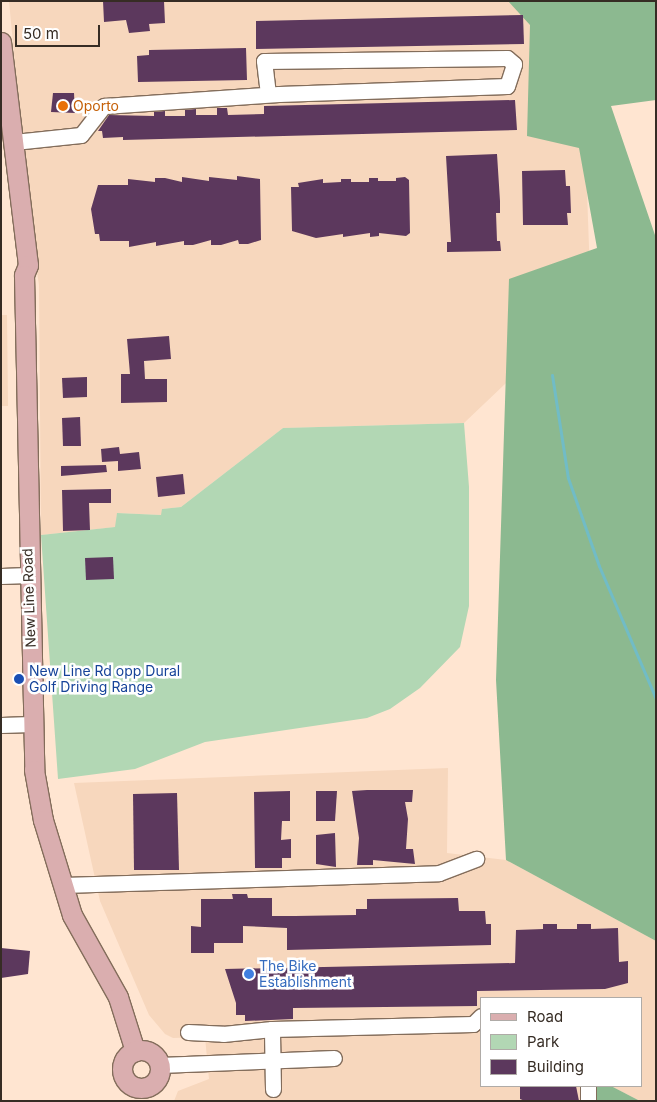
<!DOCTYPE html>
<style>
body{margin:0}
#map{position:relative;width:657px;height:1102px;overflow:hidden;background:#ffe5d1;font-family:Inter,sans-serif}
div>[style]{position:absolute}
.built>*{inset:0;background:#f7d7bd}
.green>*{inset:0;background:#b2d7b4}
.forest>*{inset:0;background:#8cb990}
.stream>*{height:3px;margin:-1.5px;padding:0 1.5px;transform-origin:1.5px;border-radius:1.5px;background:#71bcc6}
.building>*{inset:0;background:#5c385d}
.roads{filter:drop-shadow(1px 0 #836d5b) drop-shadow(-1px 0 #836d5b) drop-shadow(0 1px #836d5b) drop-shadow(0 -1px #836d5b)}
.minor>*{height:15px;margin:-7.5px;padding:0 7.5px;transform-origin:7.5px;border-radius:7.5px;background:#fff}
.major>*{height:19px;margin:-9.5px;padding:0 9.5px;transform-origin:9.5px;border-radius:9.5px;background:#daaeaf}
.major>.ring{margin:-9.5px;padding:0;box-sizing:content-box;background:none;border:19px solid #daaeaf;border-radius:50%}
.dots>*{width:14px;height:14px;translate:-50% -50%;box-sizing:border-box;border:2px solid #fff;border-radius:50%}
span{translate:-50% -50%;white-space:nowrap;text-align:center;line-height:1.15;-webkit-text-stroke:5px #fff;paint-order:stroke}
.food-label{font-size:14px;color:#c56008}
.left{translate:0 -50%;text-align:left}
.street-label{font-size:14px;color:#362c24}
.transit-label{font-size:14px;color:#164399}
.shop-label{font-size:14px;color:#366cbe}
.frame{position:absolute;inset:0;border:2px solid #362c24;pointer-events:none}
.legend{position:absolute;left:480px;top:997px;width:162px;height:90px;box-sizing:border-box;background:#fff;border:1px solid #afaba7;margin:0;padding:6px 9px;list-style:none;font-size:15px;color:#362c24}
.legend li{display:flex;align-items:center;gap:10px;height:25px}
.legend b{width:25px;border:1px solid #afaba7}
.scale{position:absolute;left:15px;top:25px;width:85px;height:22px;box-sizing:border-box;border:2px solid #362c24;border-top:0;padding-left:6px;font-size:15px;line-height:18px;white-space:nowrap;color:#362c24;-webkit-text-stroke:4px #fff;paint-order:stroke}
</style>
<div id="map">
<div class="built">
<i style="clip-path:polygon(9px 1px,536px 1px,582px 53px,591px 302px,464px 423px,283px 428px,181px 507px,162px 509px,162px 515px,117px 513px,116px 527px,41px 535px,39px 285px,31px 232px)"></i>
<i style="clip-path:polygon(1px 315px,7px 315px,8px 406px,1px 406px)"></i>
<i style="clip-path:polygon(448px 768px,447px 853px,506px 860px,656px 941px,656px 1101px,640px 1101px,611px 1086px,641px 1086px,641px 998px,481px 998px,481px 1086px,597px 1086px,596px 1101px,174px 1101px,178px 1091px,209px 1079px,205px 1037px,173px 1038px,165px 1034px,149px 1015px,100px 901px,74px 783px)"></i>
</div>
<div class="green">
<i style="clip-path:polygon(464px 423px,469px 487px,469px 606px,460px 647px,420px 688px,390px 709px,367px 718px,205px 742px,135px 769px,58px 779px,41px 535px,115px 527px,117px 513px,161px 515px,162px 509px,181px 507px,283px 428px)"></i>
</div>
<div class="forest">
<i style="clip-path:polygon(508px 1px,656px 1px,656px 100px,611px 106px,656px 238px,656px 941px,506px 860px,496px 680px,509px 279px,597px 248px,579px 148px,527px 136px,530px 25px)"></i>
<i style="clip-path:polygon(597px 1086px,611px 1086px,640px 1101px,596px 1101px)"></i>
</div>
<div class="stream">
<i style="left:552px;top:375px;width:104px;rotate:81.2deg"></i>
<i style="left:568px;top:478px;width:93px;rotate:70.6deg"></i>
<i style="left:599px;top:566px;width:145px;rotate:66.8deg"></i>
</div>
<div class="building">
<i style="clip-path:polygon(103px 1px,164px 1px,165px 23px,149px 24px,150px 31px,129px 33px,126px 20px,104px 22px)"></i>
<i style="clip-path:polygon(523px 15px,524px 44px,256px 49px,256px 21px)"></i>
<i style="clip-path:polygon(246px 48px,247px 80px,138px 82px,137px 56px,149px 55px,149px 50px)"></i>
<i style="clip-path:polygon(53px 93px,74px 93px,75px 113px,51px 112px)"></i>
<i style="clip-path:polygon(515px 100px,517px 130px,123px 140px,123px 137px,103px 138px,102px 131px,98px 131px,109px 115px,154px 116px,154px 112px,165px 111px,165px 116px,185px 116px,185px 110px,196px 109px,196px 115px,217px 115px,217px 108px,227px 108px,228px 115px,264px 114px,264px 106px)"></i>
<i style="clip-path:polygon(497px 154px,500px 201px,500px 213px,496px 213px,497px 241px,500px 241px,501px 251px,447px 252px,447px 242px,451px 242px,446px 156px)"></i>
<i style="clip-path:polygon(565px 170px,566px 186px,570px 186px,571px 213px,567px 213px,568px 225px,523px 225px,522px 171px)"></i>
<i style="clip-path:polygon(237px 176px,260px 179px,261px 240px,248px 244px,239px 244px,238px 240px,221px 245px,211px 245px,211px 240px,193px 245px,184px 245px,184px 241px,156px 246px,156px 242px,129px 247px,129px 241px,100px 241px,99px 234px,95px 234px,91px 209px,98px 185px,128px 185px,128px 179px,155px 182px,155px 178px,165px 178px,182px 182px,182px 177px,209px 181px,209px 177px,237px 180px)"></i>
<i style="clip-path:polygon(405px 177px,409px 180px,410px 233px,406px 236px,379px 233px,379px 236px,370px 237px,370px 233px,343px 237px,343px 234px,316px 238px,292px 231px,291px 187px,299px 187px,298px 183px,323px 179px,323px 183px,341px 182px,341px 179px,351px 179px,351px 182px,369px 182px,369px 178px,378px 178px,378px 181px,396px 181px,396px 178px)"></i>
<i style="clip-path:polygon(169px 336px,171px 359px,144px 361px,145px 379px,167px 379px,167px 402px,121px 403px,121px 374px,130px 374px,127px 339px)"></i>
<i style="clip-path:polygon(87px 377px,87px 397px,63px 398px,62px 378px)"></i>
<i style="clip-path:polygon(80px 417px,81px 446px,63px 446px,62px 418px)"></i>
<i style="clip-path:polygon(119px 447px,120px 454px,139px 452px,141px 469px,118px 471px,118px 461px,102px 462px,101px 449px)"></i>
<i style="clip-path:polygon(106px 465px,107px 472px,61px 476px,61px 466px)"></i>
<i style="clip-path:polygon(183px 474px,185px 494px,158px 497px,156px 477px)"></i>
<i style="clip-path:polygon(111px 489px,111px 503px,89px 503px,90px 530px,63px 531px,62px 490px)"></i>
<i style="clip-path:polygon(113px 557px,114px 579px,86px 580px,85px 558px)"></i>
<i style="clip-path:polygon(367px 790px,413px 790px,412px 802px,405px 802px,408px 819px,406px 849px,413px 849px,415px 864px,373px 860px,373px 865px,357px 865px,359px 838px,352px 791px)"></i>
<i style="clip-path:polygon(290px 791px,290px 821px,282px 821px,281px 840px,291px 839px,291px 858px,282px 858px,282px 868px,255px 868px,254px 792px)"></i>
<i style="clip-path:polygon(316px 791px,337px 791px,335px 821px,316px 821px)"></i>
<i style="clip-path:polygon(177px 793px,179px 870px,134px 870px,133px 794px)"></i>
<i style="clip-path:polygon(335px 833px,336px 867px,316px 864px,316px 835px)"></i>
<i style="clip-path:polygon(232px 894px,247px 894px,248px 898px,272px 898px,272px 916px,295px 916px,356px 915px,356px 909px,367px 909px,367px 899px,458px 898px,459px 911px,485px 911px,486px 924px,491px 924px,491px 945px,287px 950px,287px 928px,243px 926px,243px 943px,214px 943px,214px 953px,191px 953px,191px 926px,201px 927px,201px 899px,233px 899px)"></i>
<i style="clip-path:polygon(543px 924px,557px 924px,557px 929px,577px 929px,577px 924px,591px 924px,591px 929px,618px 928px,619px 962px,628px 961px,628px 983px,605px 989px,477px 991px,477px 1006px,293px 1008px,293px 1019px,245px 1021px,245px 1015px,236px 1015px,236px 1003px,225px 969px,515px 963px,516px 930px,543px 929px)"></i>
<i style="clip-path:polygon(1px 948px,30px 951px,28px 974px,1px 978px)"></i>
<i style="clip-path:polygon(520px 1086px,576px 1086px,579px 1101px,525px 1101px,520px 1099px)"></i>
</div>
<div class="roads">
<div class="minor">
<i style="left:14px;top:142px;width:67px;rotate:-6deg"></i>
<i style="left:81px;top:135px;width:37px;rotate:-52deg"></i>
<i style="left:104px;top:106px;width:175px;rotate:-3.9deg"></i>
<i style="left:279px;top:94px;width:228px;rotate:-2deg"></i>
<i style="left:507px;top:86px;width:23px;rotate:-72deg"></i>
<i style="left:514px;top:64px;width:9px;rotate:-139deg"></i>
<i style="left:507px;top:58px;width:243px;rotate:179.3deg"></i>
<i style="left:264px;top:61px;width:33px;rotate:83deg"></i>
<i style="left:1px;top:576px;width:27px;rotate:-2deg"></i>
<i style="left:1px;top:725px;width:30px;rotate:-2deg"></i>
<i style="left:63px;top:885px;width:376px;rotate:-1.8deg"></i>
<i style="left:439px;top:873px;width:40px;rotate:-21deg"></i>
<i style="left:188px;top:1032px;width:35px;rotate:3deg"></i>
<i style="left:223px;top:1034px;width:49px;rotate:-5.8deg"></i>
<i style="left:160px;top:1065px;width:174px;rotate:-2.3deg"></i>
<i style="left:588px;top:1086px;width:15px;rotate:90deg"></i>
<i style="left:273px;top:1089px;width:60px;rotate:-91deg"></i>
<i style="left:272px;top:1029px;width:201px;rotate:-1.4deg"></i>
<i style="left:473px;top:1024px;width:11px;rotate:-45deg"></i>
</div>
<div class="major">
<i style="left:1px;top:42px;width:225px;rotate:83.1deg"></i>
<i style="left:28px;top:265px;width:11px;rotate:112deg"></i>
<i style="left:24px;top:275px;width:495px;rotate:88.8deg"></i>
<i style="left:34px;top:770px;width:51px;rotate:79.8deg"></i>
<i style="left:43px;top:820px;width:99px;rotate:73deg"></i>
<i style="left:72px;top:915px;width:94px;rotate:60.7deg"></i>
<i style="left:118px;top:997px;width:57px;rotate:72.5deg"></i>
<i class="ring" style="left:122px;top:1050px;width:19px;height:19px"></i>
</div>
</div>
<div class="dots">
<i style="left:63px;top:106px;background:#e8710a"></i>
<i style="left:19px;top:679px;background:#1a4fb4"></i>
<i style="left:249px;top:974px;background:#3f7fe0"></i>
</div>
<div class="food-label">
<span class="left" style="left:73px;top:106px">Oporto</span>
</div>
<div class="street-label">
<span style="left:29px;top:598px;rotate:-92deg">New Line Road</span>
</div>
<div class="transit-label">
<span class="left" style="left:29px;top:679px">New Line Rd opp Dural<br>Golf Driving Range</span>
</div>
<div class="shop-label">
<span class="left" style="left:259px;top:974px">The Bike<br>Establishment</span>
</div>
<div class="frame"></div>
<ul class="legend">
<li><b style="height:6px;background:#daaeaf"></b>Road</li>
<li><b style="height:14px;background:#b2d7b4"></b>Park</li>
<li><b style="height:14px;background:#5c385d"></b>Building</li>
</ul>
<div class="scale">50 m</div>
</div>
